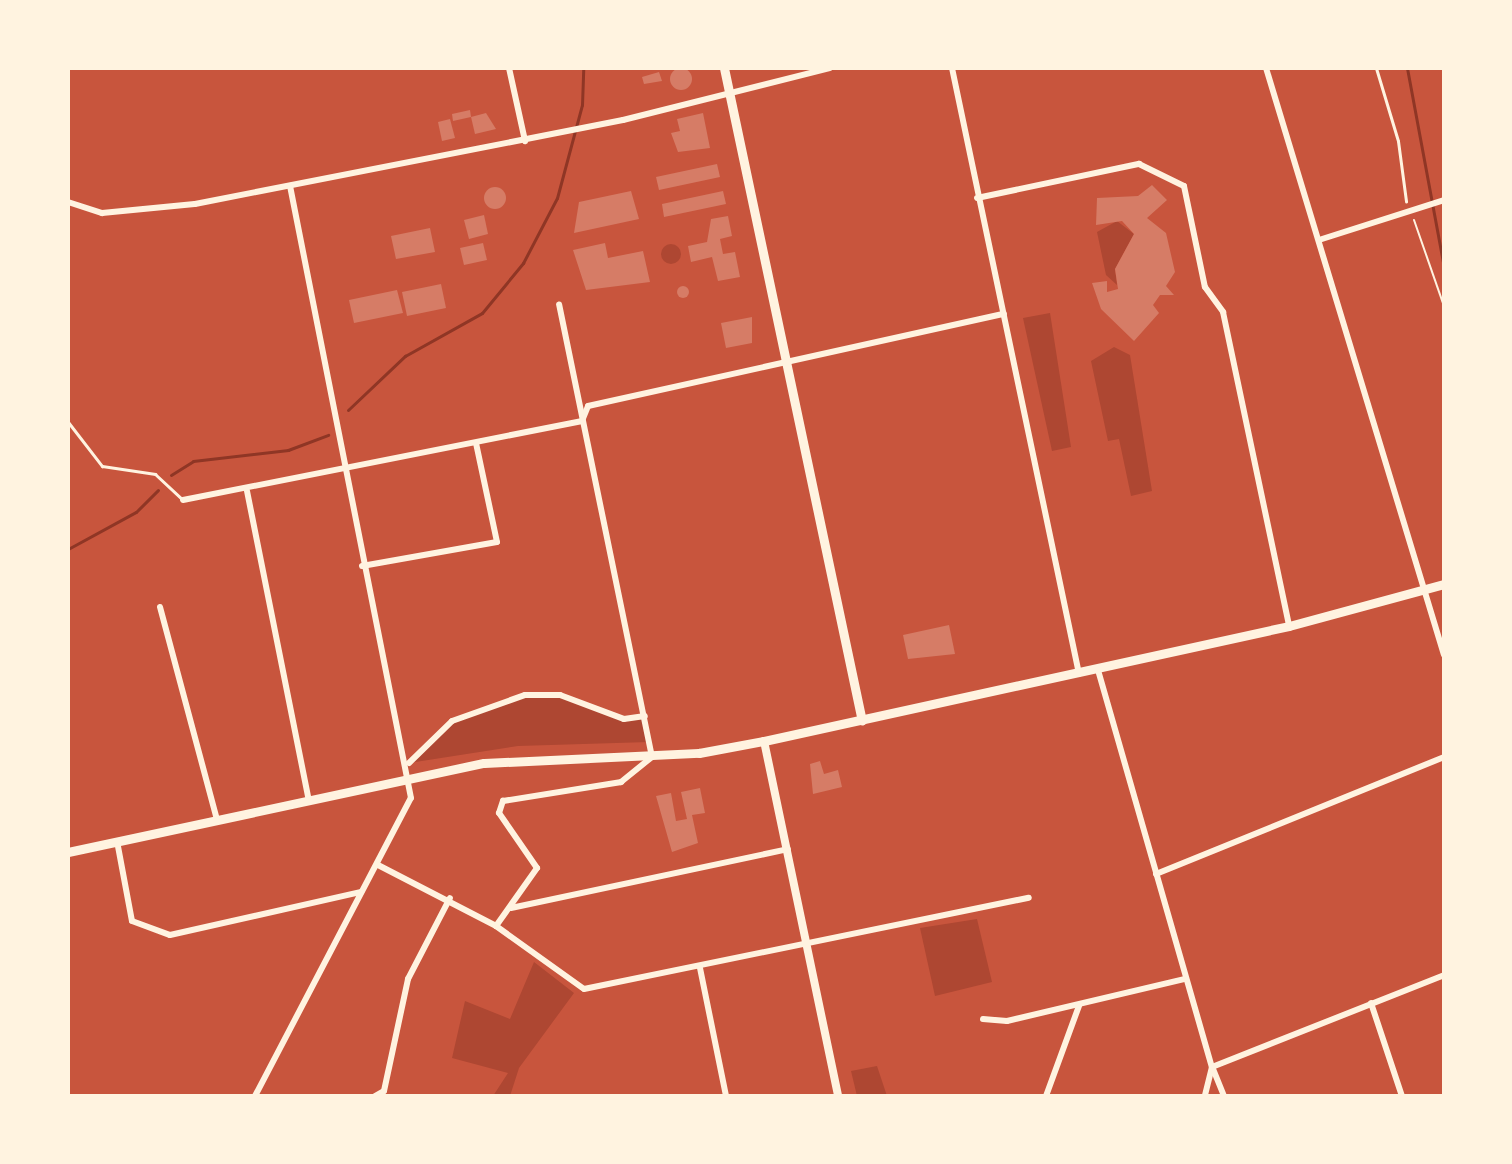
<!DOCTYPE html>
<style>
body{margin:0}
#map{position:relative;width:1512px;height:1164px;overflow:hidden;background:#c8553d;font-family:Cabin,sans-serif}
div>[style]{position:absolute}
.green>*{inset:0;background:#ae4732}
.round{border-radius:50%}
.stream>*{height:3px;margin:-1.5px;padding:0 1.5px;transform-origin:1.5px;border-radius:1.5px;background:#8f3625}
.building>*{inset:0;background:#d67c66}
.path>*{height:2px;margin:-1px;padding:0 1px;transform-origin:1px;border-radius:1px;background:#fff3e0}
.service>*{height:3px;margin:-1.5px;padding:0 1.5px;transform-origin:1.5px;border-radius:1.5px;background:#fff3e0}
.minor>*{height:6px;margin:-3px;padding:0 3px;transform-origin:3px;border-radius:3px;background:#fff3e0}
.tertiary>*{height:8px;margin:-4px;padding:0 4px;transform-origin:4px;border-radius:4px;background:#fff3e0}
.secondary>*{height:9px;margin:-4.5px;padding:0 4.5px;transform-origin:4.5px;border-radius:4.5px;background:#fff3e0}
span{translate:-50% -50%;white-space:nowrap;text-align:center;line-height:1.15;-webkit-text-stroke:8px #fff3e0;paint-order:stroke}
.frame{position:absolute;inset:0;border:70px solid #fff3e0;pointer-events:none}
</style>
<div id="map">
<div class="green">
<i style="clip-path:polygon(1117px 221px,1134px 234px,1115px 269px,1117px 285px,1106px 275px,1097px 232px)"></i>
<i class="round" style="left:661px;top:244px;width:20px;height:20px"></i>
<i style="clip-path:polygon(1050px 313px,1071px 447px,1052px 451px,1023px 318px)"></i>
<i style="clip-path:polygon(1114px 347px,1130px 355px,1152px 491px,1131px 496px,1119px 439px,1108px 441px,1091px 361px)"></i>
<i style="clip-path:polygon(525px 695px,560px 695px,624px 719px,645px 716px,649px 742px,518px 746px,409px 763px,452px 721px)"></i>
<i style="clip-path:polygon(977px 919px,992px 982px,935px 996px,920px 928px)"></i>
<i style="clip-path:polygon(534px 962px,574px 993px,519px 1068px,510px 1096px,493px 1096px,508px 1073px,452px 1058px,465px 1001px,510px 1019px)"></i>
<i style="clip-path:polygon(877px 1066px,887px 1096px,857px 1096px,851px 1071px)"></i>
</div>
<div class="stream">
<i style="left:1407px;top:68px;width:202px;rotate:79.5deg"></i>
<i style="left:348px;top:410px;width:79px;rotate:-43.5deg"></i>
<i style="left:405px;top:356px;width:88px;rotate:-29.2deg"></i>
<i style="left:482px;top:313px;width:65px;rotate:-50.6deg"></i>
<i style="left:523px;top:263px;width:73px;rotate:-62.4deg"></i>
<i style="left:557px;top:198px;width:96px;rotate:-75deg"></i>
<i style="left:582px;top:105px;width:37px;rotate:-88deg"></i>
<i style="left:171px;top:475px;width:26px;rotate:-32deg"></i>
<i style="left:193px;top:461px;width:96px;rotate:-6.6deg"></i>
<i style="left:288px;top:450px;width:43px;rotate:-20.6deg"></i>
<i style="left:68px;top:549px;width:77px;rotate:-28.6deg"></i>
<i style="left:136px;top:512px;width:31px;rotate:-45deg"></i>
</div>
<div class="building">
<i class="round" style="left:670px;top:68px;width:22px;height:22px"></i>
<i style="clip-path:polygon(659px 72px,662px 81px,644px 84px,642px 77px)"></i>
<i style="clip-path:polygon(470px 110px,471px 117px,453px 121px,452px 114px)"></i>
<i style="clip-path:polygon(486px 113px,496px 129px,475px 134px,471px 117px)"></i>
<i style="clip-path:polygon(703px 113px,710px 148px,678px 152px,671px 133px,680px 131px,677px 119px)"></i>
<i style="clip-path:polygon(450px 119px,455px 138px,442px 141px,438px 122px)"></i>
<i style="clip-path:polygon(717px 164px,720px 177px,659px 190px,656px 177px)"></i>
<i style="clip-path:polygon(1152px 185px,1167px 200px,1147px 218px,1166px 233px,1175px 272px,1166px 286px,1174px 295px,1160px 295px,1153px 305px,1159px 313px,1134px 341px,1101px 309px,1092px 283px,1107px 281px,1107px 292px,1118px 289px,1115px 269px,1134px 234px,1122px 221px,1096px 225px,1097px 198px,1138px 196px)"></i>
<i class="round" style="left:484px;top:187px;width:22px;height:22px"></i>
<i style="clip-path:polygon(631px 191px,639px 219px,574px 233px,579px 202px)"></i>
<i style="clip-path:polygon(723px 191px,726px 204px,664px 217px,662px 204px)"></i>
<i style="clip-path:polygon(484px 215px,488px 234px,469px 239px,464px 220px)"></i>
<i style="clip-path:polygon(728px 216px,732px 236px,720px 239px,723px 254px,735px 252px,740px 277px,718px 281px,712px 257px,691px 262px,688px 246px,707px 242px,711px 219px)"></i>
<i style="clip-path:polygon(430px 228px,435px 252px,396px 259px,391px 236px)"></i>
<i style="clip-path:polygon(483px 243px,487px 260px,464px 265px,460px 248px)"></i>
<i style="clip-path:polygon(605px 243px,608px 258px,643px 251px,650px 282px,586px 290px,573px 250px)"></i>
<i style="clip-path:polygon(441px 284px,446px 308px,407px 316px,402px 292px)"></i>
<i class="round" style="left:677px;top:286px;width:12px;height:12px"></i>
<i style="clip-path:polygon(397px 290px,403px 313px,354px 323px,349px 300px)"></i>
<i style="clip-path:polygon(752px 317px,752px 343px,726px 348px,721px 323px)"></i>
<i style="clip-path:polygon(949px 625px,955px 654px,908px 659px,903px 635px)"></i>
<i style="clip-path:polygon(820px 761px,824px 774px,838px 770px,842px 787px,813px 794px,810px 764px)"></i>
<i style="clip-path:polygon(700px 788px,705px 813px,692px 815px,698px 843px,672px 852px,656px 796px,671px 793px,676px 821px,687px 819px,681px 792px)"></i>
</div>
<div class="path">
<i style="left:1414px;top:220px;width:91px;rotate:70.8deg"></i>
</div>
<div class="service">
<i style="left:1376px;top:68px;width:76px;rotate:73.2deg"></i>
<i style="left:1398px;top:141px;width:61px;rotate:82.4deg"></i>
<i style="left:68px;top:422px;width:56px;rotate:52.3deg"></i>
<i style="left:102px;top:466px;width:54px;rotate:8.6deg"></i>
<i style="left:155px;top:474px;width:38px;rotate:43deg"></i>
</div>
<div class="minor">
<i style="left:509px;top:68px;width:75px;rotate:77.6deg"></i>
<i style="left:952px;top:68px;width:619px;rotate:78.16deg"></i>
<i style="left:1266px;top:68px;width:613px;rotate:73.13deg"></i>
<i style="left:977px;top:198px;width:166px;rotate:-11.9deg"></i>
<i style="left:1139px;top:164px;width:50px;rotate:26.1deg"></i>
<i style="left:1184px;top:186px;width:103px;rotate:78.3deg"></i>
<i style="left:1205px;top:287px;width:31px;rotate:54deg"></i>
<i style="left:1223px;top:312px;width:321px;rotate:78.1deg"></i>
<i style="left:68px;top:202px;width:36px;rotate:18deg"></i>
<i style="left:102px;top:213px;width:93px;rotate:-5.5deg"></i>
<i style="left:195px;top:204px;width:436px;rotate:-11.1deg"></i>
<i style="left:623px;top:120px;width:213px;rotate:-14.1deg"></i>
<i style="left:1322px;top:239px;width:128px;rotate:-17.7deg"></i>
<i style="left:247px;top:491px;width:316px;rotate:78.7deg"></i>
<i style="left:183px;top:500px;width:407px;rotate:-11.2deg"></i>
<i style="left:582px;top:421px;width:16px;rotate:-68deg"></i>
<i style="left:588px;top:406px;width:426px;rotate:-12.5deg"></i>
<i style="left:362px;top:566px;width:137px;rotate:-10.1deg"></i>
<i style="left:497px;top:542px;width:101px;rotate:-102deg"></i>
<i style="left:160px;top:607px;width:220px;rotate:75deg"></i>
<i style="left:1098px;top:670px;width:413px;rotate:74deg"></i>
<i style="left:1212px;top:1067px;width:30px;rotate:104deg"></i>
<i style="left:409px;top:763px;width:60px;rotate:-44.3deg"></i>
<i style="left:452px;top:721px;width:77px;rotate:-19.6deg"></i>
<i style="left:525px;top:695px;width:35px"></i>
<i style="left:560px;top:695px;width:68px;rotate:20.6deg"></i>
<i style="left:624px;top:719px;width:21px;rotate:-8deg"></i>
<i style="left:117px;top:841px;width:81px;rotate:79.4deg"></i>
<i style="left:132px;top:921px;width:40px;rotate:20.2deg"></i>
<i style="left:170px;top:935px;width:196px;rotate:-12.7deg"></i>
<i style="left:378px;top:865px;width:133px;rotate:27.3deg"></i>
<i style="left:496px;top:926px;width:108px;rotate:35.6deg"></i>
<i style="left:584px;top:989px;width:454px;rotate:-11.6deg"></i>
<i style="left:1156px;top:874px;width:311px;rotate:-22.1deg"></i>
<i style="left:511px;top:908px;width:283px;rotate:-12deg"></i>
<i style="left:496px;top:926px;width:71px;rotate:-54.7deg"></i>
<i style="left:537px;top:868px;width:67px;rotate:-124.6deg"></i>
<i style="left:499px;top:813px;width:13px;rotate:-72deg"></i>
<i style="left:503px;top:801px;width:120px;rotate:-9.1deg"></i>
<i style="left:621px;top:782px;width:40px;rotate:-39deg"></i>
<i style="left:652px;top:757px;width:462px;rotate:-101.6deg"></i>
<i style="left:700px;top:968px;width:131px;rotate:78.5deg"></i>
<i style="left:1371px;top:1003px;width:98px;rotate:71.6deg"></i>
<i style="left:983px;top:1019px;width:24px;rotate:5deg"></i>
<i style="left:1007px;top:1021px;width:183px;rotate:-13.3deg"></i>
<i style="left:255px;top:1096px;width:336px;rotate:-62.4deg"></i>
<i style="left:411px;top:798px;width:624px;rotate:-101.18deg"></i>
<i style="left:375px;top:1096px;width:10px;rotate:-29deg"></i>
<i style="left:384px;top:1091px;width:115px;rotate:-77.9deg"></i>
<i style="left:408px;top:979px;width:91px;rotate:-62.6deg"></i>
<i style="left:1046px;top:1096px;width:96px;rotate:-69.9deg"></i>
<i style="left:1224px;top:1096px;width:31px;rotate:-112deg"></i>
<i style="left:1212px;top:1067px;width:250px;rotate:-21.6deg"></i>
</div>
<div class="tertiary">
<i style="left:764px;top:741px;width:363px;rotate:78.2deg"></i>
</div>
<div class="secondary">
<i style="left:724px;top:68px;width:667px;rotate:78.07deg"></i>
<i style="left:68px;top:852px;width:425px;rotate:-12.1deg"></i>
<i style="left:484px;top:763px;width:215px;rotate:-2.7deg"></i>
<i style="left:699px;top:753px;width:66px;rotate:-10.5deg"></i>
<i style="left:764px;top:741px;width:537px;rotate:-12.36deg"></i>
<i style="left:1289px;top:626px;width:161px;rotate:-15.2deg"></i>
</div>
<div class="frame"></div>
</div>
